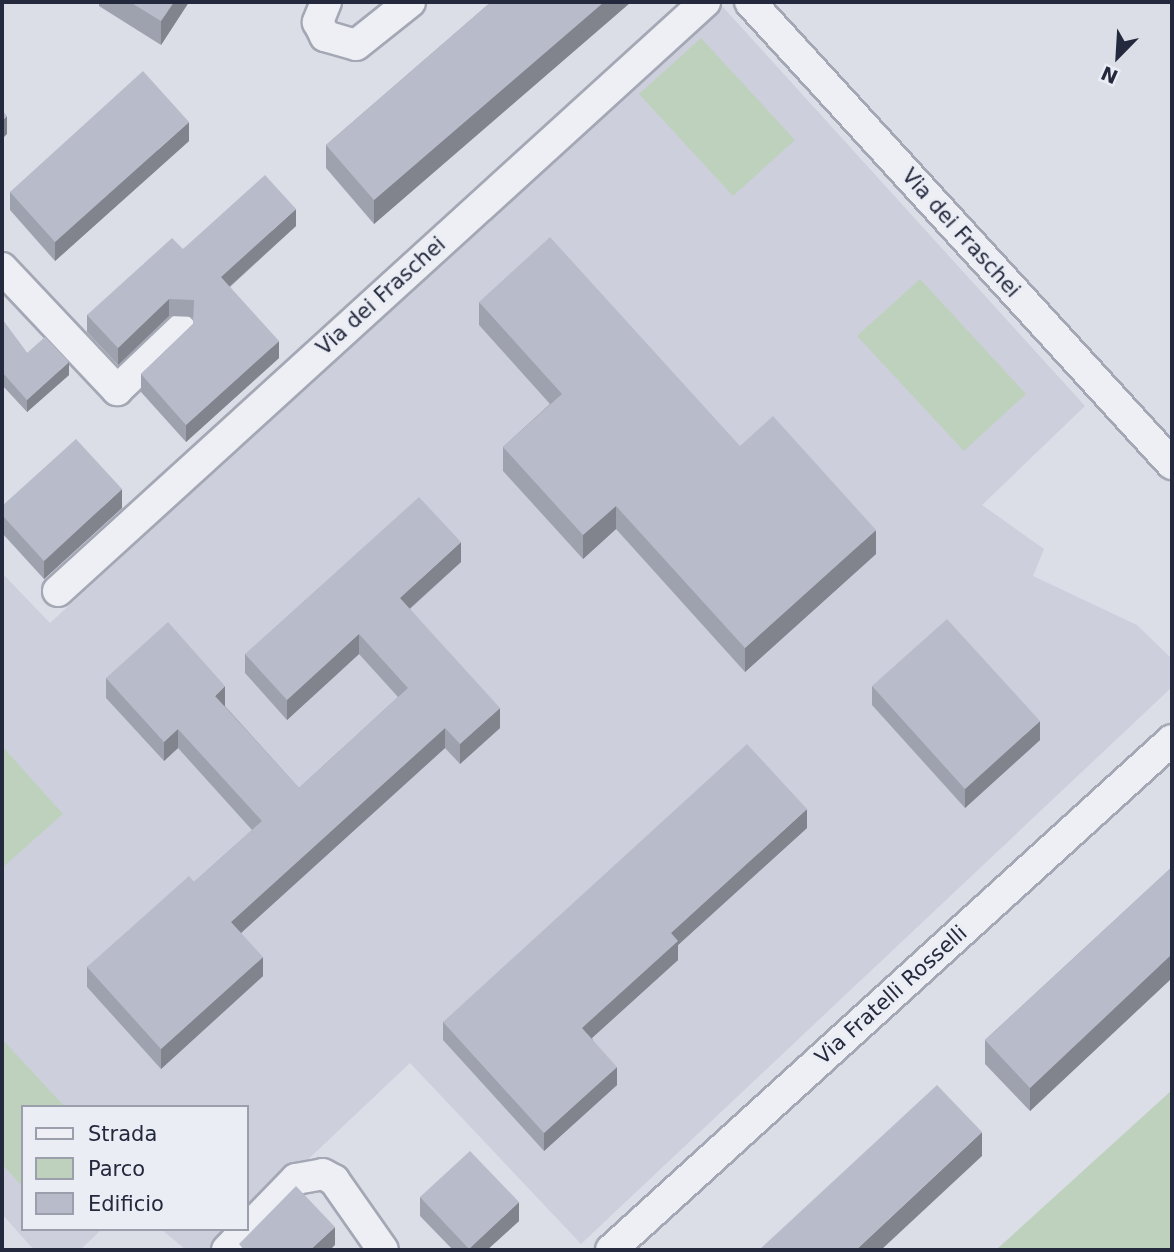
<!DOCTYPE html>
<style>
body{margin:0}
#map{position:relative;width:1174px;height:1252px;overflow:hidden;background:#dbdee7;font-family:"DejaVu Sans",sans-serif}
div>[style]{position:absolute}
.built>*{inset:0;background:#cdd0dc}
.green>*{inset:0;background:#bdd1bc}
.roads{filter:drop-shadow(2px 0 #a4a8b4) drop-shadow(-2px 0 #a4a8b4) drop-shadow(0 2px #a4a8b4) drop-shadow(0 -2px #a4a8b4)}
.street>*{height:30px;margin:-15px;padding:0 15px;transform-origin:15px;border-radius:15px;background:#eeeff5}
.wall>*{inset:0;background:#9ea2ae}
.shaded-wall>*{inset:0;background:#81848d}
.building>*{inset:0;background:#b8bcca}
span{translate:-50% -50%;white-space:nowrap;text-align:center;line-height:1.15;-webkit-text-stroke:6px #eaedf4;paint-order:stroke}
.street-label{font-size:21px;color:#24293d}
.frame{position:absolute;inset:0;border:4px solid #24293d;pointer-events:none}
.legend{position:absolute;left:21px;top:1105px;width:228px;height:126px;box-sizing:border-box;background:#eaedf4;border:2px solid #9b9fab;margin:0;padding:9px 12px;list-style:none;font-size:21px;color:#24293d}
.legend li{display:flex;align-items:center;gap:14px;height:35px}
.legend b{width:35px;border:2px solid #9b9fab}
.north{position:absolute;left:1083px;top:21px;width:70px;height:70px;-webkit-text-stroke:5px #eaedf4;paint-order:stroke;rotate:204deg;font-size:19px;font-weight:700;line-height:28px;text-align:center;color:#24293d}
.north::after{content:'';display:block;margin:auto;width:24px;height:32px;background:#24293d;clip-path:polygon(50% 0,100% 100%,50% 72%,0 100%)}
</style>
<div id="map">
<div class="built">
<i style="clip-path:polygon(722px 6px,1085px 406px,982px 505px,1044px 549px,1033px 576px,1137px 625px,1172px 659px,1172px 687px,581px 1244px,410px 1063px,247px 1217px,247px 1107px,23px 1107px,23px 1229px,102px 1229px,80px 1250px,34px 1250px,2px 1214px,2px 573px,50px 623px)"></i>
<i style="clip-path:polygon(161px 1229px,234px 1229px,212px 1250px,186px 1250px)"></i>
</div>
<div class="green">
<i style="clip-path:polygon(701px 38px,795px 140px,733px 196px,639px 94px)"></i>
<i style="clip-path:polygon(920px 279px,1026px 394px,964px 451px,857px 336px)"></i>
<i style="clip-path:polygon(2px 746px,63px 814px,2px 868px)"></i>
<i style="clip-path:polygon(2px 1039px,65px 1107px,23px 1107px,23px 1187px,2px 1164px)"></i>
<i style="clip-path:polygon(1172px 1090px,1172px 1250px,996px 1250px)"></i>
</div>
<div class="roads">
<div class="street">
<i style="left:326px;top:2px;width:22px;rotate:112deg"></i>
<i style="left:318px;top:22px;width:16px;rotate:63deg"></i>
<i style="left:325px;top:36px;width:32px;rotate:16deg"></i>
<i style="left:356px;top:45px;width:69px;rotate:-38.5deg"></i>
<i style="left:750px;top:2px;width:626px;rotate:47.59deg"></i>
<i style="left:2px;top:268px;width:168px;rotate:46.7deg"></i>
<i style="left:117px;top:390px;width:88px;rotate:-43.6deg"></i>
<i style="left:58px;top:591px;width:875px;rotate:-42.31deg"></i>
<i style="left:227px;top:1250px;width:99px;rotate:-45.8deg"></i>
<i style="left:296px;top:1179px;width:27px;rotate:-10deg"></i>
<i style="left:323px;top:1174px;width:13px;rotate:29deg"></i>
<i style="left:334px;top:1180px;width:85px;rotate:55deg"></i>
<i style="left:611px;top:1250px;width:758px;rotate:-42.27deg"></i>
</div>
</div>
<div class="wall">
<i style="clip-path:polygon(99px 2px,189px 2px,161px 45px,99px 6px)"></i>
<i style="clip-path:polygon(491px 2px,631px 2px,374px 224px,326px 168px,326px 145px)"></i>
<i style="clip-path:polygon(189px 141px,55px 261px,10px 210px,10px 192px)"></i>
<i style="clip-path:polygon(296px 226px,230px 287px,279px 358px,186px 442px,141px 392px,141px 374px,193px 324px,194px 317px,169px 316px,118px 365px,87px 332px,87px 315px,183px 249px)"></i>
<i style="clip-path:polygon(479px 302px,740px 446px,876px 554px,745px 672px,616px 529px,583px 559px,503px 471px,503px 447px,550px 404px,479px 325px)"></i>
<i style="clip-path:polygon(2px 319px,27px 353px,69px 375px,27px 412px,2px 385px)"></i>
<i style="clip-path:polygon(2px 506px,122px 508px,44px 579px,2px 533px)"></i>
<i style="clip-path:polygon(461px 562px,410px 609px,500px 728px,460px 764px,445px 748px,241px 933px,263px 976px,161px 1069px,87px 987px,87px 967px,194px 882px,252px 830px,178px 748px,164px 761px,106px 698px,106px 678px,225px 706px,299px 788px,398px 697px,359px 654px,287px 720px,245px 673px,245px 654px)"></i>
<i style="clip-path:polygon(872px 686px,1040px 740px,965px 808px,872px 705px)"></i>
<i style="clip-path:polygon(807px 828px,678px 945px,678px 960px,592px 1038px,617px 1085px,544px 1151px,443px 1040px,443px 1022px)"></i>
<i style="clip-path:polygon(1172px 867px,1172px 978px,1030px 1111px,985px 1064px,985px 1040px)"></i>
<i style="clip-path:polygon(420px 1197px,519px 1221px,487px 1250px,453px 1250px,420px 1216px)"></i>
</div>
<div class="shaded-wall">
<i style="clip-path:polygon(174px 2px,189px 2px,161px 45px,161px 21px)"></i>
<i style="clip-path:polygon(604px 2px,631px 2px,374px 224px,374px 200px)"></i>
<i style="clip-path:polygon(7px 116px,7px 134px,2px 139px,2px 121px)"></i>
<i style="clip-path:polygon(189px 122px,189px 141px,55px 261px,55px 242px)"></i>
<i style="clip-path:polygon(296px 209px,296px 226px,221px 294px,221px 277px)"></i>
<i style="clip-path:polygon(169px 299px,169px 316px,118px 365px,118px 348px)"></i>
<i style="clip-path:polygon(279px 341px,279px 358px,186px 442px,186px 425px)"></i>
<i style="clip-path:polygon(69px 362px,69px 375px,27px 412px,27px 400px)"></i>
<i style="clip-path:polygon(122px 489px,122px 508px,44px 579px,44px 561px)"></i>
<i style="clip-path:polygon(616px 506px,616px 529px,583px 559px,583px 535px)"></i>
<i style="clip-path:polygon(876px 530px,876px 554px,745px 672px,745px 648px)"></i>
<i style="clip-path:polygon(461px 542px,461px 562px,400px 617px,400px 598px)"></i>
<i style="clip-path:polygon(359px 634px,359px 654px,287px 720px,287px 700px)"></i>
<i style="clip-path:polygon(225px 686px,225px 706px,215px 715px,215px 696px)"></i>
<i style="clip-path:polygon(500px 708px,500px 728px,460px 764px,460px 744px)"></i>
<i style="clip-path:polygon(1040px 721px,1040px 740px,965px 808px,965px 789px)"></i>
<i style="clip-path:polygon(445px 728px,445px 748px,231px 942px,231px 922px)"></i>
<i style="clip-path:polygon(178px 729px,178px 748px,164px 761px,164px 742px)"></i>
<i style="clip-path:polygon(807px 809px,807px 828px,678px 945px,678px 960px,582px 1047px,582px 1028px,671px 933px)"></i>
<i style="clip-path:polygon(1172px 954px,1172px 978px,1030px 1111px,1030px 1088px)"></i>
<i style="clip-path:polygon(263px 957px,263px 976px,161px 1069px,161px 1049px)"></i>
<i style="clip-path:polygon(617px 1067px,617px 1085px,544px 1151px,544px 1133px)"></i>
<i style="clip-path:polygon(982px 1132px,982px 1156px,881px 1250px,856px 1250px)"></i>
<i style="clip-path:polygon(519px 1202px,519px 1221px,487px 1250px,469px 1250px,469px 1249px)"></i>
<i style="clip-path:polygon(335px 1227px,335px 1245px,330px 1250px,310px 1250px)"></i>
</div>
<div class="building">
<i style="clip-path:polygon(130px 2px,174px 2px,161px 21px)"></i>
<i style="clip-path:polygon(491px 2px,604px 2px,374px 200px,326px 145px)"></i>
<i style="clip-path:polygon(143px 71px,189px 122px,55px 242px,10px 192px)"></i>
<i style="clip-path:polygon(2px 110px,7px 116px,2px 121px)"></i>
<i style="clip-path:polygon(265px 175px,296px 209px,221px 277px,279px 341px,186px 425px,141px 374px,193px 324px,194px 300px,169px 299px,118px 348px,87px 315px,172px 238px,183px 249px)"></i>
<i style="clip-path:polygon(550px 237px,740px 446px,773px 416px,876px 530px,745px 648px,616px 506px,583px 535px,503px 447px,562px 394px,479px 302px)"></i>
<i style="clip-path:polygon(2px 319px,27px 353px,45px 337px,69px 362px,27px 400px,2px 372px)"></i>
<i style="clip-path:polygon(76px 439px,122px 489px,44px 561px,2px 515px,2px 506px)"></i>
<i style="clip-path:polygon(419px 497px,461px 542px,400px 598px,500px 708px,460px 744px,445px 728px,231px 922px,263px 957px,161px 1049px,87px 967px,189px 876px,194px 882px,262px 821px,178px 729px,164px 742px,106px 678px,168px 622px,225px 686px,215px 696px,299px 788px,408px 688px,359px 634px,287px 700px,245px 654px)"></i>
<i style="clip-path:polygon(947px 619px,1040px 721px,965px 789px,872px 686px)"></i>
<i style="clip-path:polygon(747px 744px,807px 809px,671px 933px,678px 941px,582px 1028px,617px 1067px,544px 1133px,443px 1022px)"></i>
<i style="clip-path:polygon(1172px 867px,1172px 954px,1030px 1088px,985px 1040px)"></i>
<i style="clip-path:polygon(937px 1085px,982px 1132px,856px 1250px,759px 1250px)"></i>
<i style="clip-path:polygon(470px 1151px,519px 1202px,469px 1249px,420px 1197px)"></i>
<i style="clip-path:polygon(296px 1186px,335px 1227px,310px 1250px,244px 1250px,239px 1244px)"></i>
</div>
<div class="street-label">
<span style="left:961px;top:233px;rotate:48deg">Via dei Fraschei</span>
<span style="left:381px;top:296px;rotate:-42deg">Via dei Fraschei</span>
<span style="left:891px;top:995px;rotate:-42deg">Via Fratelli Rosselli</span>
</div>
<div class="frame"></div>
<ul class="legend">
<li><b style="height:9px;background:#eeeff5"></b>Strada</li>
<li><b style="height:19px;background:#bdd1bc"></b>Parco</li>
<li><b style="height:19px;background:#b8bcca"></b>Edificio</li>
</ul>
<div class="north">N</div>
</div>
